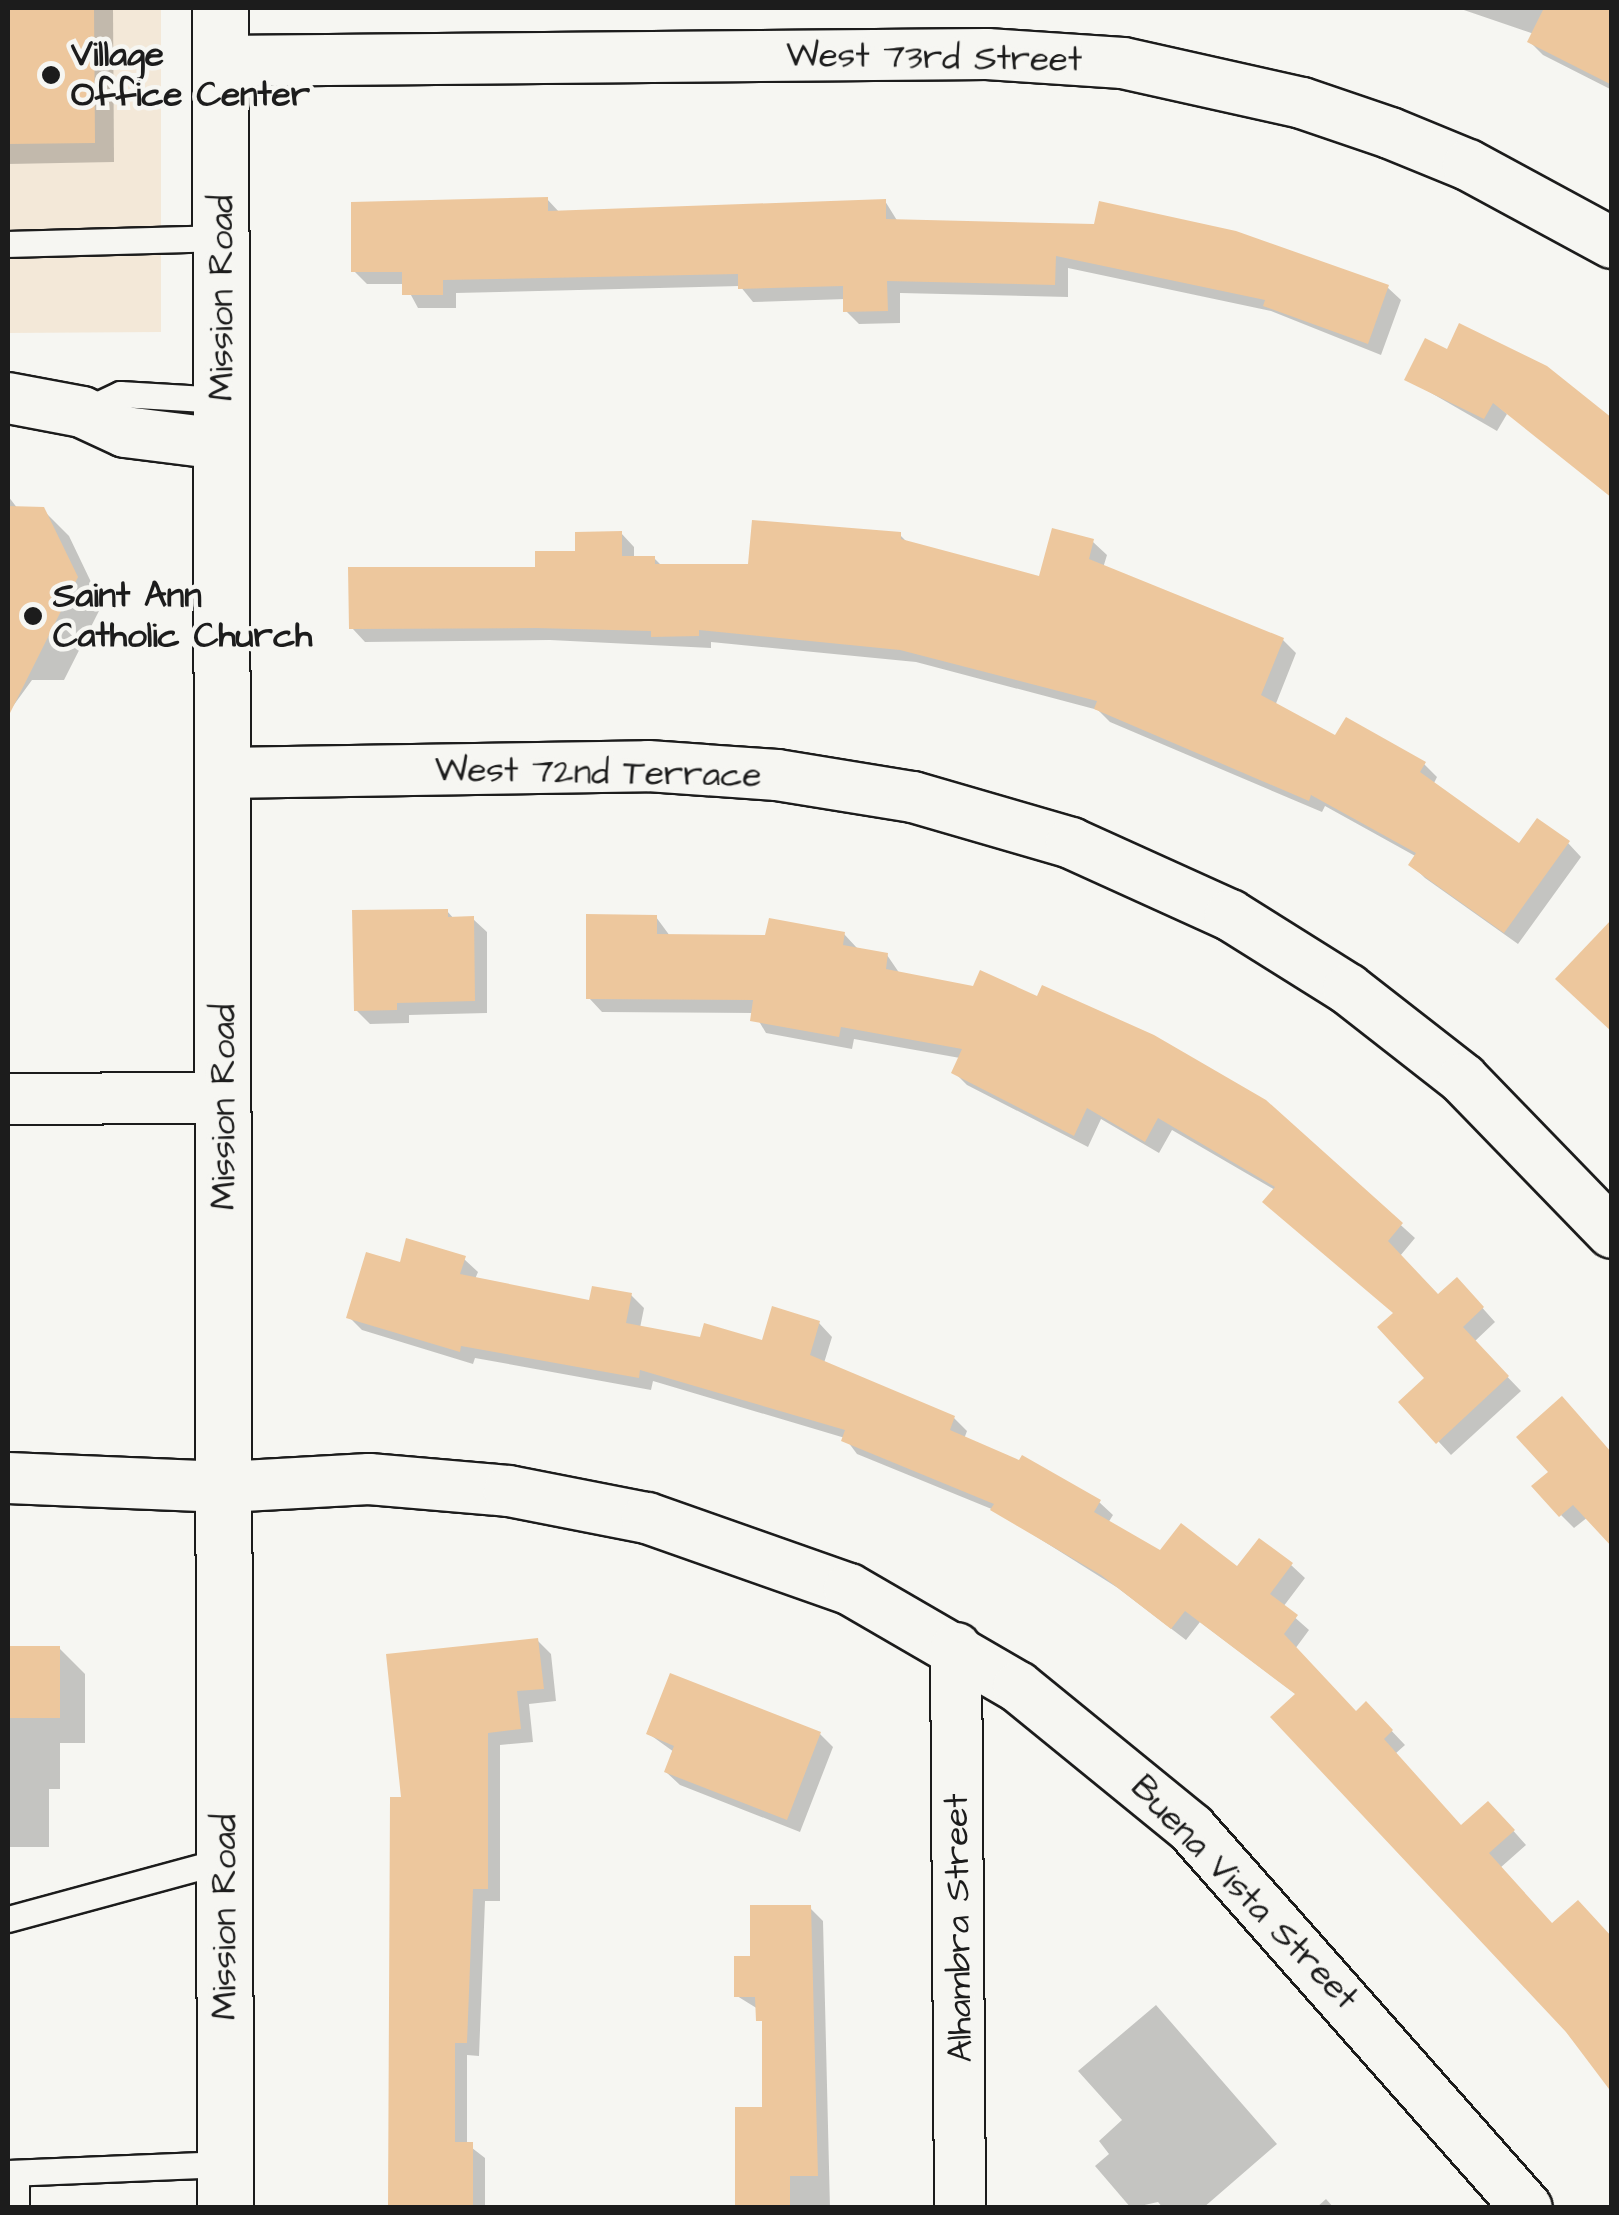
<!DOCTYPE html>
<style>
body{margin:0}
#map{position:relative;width:1619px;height:2215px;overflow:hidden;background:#f6f6f2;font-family:"Architects Daughter",sans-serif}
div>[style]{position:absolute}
.built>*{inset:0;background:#f3e8d8}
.shadow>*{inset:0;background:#0003}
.building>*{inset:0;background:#edc79d}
.roads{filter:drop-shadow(2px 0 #1c1c1c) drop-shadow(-2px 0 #1c1c1c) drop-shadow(0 2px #1c1c1c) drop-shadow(0 -2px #1c1c1c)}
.lane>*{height:25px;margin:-12.5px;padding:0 12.5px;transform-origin:12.5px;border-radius:12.5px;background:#f6f6f2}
.street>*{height:50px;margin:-25px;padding:0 25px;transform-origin:25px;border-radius:25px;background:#f6f6f2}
.secondary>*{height:55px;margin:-27.5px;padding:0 27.5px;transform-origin:27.5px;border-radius:27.5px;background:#f6f6f2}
.dots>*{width:28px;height:28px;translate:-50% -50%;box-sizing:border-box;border:5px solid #f6f6f2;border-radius:50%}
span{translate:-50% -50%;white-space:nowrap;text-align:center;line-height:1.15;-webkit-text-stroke:9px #f6f6f2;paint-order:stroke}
.poi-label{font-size:35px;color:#1c1c1c;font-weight:700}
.left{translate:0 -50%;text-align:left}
.street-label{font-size:35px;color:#1c1c1c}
.frame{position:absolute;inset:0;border:10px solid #1c1c1c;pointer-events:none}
</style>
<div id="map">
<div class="built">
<i style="clip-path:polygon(8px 8px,161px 8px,161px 332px,8px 333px)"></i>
</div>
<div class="shadow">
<i style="clip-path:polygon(8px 8px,113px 8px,114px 162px,8px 164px)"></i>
<i style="clip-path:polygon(1458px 8px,1612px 8px,1612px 90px,1543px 55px,1530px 42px,1534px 34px)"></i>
<i style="clip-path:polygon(547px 199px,560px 213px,885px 201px,898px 222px,1387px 287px,1401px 300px,1381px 355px,1271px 311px,1068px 268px,1068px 297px,900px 293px,900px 323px,859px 324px,846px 311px,846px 299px,753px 302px,740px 286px,456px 293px,456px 308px,418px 308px,405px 284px,367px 284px,354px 271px)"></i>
<i style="clip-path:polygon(1426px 342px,1507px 414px,1497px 431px,1407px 379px)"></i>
<i style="clip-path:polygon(8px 496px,18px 509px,43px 510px,69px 536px,102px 605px,64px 680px,32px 680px,8px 713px)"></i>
<i style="clip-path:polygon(621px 533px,634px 547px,634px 558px,654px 558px,663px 567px,750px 567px,900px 535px,909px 544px,1041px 579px,1093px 542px,1107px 555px,1103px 568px,1283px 640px,1296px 653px,1275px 706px,1336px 739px,1424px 764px,1437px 777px,1433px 785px,1519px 847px,1568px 843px,1581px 857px,1518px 944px,1425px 878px,1411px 864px,1417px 857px,1325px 806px,1322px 812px,1110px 722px,1098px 710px,916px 662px,711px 642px,711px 648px,550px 640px,365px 642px,352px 628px,538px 570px)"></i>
<i style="clip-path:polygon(447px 911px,455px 920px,473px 919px,487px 932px,487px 1013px,409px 1015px,409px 1023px,370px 1024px,356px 1010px)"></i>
<i style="clip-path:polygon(656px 917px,670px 936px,844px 934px,857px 948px,887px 955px,900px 974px,1265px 1102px,1415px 1238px,1400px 1256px,1439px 1297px,1470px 1294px,1495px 1322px,1474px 1342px,1521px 1391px,1451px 1455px,1402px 1402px,1427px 1378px,1395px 1314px,1275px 1190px,1172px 1130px,1159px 1153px,1101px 1119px,1088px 1147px,967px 1085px,954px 1072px,960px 1058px,854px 1039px,852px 1049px,766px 1033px,754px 1013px,602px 1012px,589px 998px)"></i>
<i style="clip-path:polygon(464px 1259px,478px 1272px,475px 1279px,591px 1302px,631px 1295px,644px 1308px,640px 1328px,702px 1340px,764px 1343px,819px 1323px,832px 1337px,824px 1363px,954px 1418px,967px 1431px,964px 1439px,1099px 1502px,1113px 1515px,1108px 1523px,1161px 1554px,1238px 1570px,1291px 1565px,1305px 1578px,1283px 1607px,1309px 1630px,1295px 1649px,1356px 1714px,1366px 1704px,1405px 1745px,1395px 1754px,1461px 1828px,1501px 1817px,1526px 1845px,1500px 1868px,1612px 2089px,1297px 1695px,1200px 1622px,1186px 1640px,1118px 1588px,994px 1510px,857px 1454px,845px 1438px,653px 1381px,651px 1390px,475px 1358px,473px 1364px,362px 1330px,349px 1317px,401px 1265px)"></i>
<i style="clip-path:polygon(1612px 1453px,1588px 1517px,1574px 1528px,1561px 1515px)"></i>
<i style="clip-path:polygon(537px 1640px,551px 1654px,556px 1701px,529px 1704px,533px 1742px,500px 1745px,500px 1901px,485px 1901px,479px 2056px,467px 2055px,467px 2144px,485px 2158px,485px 2208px,389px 2208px,404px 1799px)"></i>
<i style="clip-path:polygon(8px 1648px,59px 1648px,85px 1674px,85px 1743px,60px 1743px,60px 1789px,49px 1789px,49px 1847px,8px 1847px)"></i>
<i style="clip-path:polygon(649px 1734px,820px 1734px,833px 1747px,800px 1832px,680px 1785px,666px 1772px,674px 1752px)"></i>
<i style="clip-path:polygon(810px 1908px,823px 1921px,830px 2208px,706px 2208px,737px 2206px,764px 2110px,764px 2026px,758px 2009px,737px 1996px,753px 1959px)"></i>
<i style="clip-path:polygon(1156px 2005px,1277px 2144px,1203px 2208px,1163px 2208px,1158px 2202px,1131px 2208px,1095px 2166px,1109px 2154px,1099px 2141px,1122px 2120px,1078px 2071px)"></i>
<i style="clip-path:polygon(1326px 2199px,1334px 2208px,1316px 2208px)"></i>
</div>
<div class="building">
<i style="clip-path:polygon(8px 8px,94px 8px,95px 143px,8px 144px)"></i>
<i style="clip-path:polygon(1544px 8px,1612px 8px,1612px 85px,1527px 42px)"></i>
<i style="clip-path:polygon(548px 197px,548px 211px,886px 199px,886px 219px,1094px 224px,1099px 201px,1236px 231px,1389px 285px,1368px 344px,1263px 306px,1265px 300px,1056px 256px,1055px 285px,887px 281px,888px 311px,843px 312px,843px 286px,738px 289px,738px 274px,443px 280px,443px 295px,402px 295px,402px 272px,351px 272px,351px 202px)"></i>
<i style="clip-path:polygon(1459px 323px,1547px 366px,1612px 418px,1612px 498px,1493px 403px,1484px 419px,1404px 380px,1425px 338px,1447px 349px)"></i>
<i style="clip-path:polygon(8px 506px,44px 507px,78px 577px,8px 717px)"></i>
<i style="clip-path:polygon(752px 520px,901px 532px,901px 539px,1039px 576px,1052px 528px,1094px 539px,1089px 559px,1284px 638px,1261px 695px,1335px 735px,1346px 717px,1426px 762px,1420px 772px,1519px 843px,1537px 818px,1570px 841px,1504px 933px,1408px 865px,1416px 853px,1311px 795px,1309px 801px,1094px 709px,1097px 701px,900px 650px,699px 630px,699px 636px,651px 637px,651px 631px,536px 628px,349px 629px,348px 567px,535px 567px,535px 551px,575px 551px,575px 532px,622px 531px,622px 556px,655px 556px,655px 564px,748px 564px)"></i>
<i style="clip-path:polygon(448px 909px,448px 917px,474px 916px,475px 1001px,397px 1003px,397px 1010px,354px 1011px,352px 910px)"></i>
<i style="clip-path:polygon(586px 914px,657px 915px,657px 934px,765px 935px,769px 918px,845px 932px,843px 945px,888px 953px,886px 969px,973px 986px,980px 970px,1037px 996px,1042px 985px,1154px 1035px,1266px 1100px,1403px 1223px,1388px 1241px,1438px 1294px,1457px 1277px,1484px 1307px,1463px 1327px,1509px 1376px,1436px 1444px,1398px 1402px,1424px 1378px,1377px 1327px,1393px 1313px,1262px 1202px,1275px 1187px,1158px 1118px,1145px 1142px,1087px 1108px,1074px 1136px,951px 1073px,962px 1049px,841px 1027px,839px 1037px,750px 1021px,753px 1000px,586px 999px)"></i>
<i style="clip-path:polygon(1612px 919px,1612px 1032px,1555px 979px)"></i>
<i style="clip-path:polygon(406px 1238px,466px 1256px,460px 1274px,589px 1300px,592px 1286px,632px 1293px,626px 1323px,700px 1337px,704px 1323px,762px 1340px,772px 1306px,820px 1321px,810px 1355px,955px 1416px,950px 1430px,1019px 1460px,1022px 1455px,1101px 1500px,1094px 1512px,1160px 1550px,1181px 1523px,1237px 1566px,1259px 1538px,1293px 1563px,1270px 1594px,1298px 1615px,1284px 1634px,1356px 1711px,1366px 1701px,1393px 1730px,1384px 1739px,1461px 1825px,1488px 1801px,1515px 1830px,1489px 1853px,1552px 1923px,1578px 1900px,1612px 1937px,1612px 2093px,1566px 2032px,1270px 1717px,1295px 1694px,1185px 1611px,1171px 1629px,1101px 1575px,990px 1510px,994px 1504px,841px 1441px,845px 1430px,640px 1370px,639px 1378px,461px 1346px,460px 1352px,346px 1318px,366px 1252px,400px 1262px)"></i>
<i style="clip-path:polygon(1562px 1396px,1612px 1453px,1612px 1547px,1573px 1505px,1559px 1517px,1531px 1486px,1548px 1472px,1516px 1437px)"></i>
<i style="clip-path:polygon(538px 1638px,544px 1689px,517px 1691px,521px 1729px,488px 1733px,488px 1889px,473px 1889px,467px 2043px,455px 2043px,455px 2142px,473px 2142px,473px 2208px,388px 2208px,390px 1797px,401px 1797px,386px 1654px)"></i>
<i style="clip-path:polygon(8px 1646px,60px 1646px,60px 1718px,8px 1718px)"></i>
<i style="clip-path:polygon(670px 1673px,821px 1732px,787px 1820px,664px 1772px,674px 1746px,646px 1734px)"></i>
<i style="clip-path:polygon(750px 1905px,811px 1905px,818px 2176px,790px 2176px,790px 2208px,735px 2208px,735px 2107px,762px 2107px,762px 2021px,756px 2021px,755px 1997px,734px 1997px,734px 1956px,750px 1956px)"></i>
</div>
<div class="roads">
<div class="lane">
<i style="left:8px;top:244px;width:213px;rotate:-1.6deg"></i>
<i style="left:82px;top:412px;width:42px;rotate:-25.3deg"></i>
<i style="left:120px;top:394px;width:102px;rotate:3.4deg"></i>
<i style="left:8px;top:1919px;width:225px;rotate:-15.2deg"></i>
<i style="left:8px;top:2173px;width:217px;rotate:-2.4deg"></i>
<i style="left:16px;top:2173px;width:35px;rotate:90deg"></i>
</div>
<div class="street">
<i style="left:220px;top:61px;width:767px;rotate:-0.52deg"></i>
<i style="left:987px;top:54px;width:136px;rotate:3.8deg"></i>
<i style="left:1123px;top:63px;width:183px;rotate:12.6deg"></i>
<i style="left:1302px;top:103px;width:93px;rotate:18.8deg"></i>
<i style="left:1390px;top:133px;width:84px;rotate:22.3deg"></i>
<i style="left:1468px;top:165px;width:164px;rotate:28.4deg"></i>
<i style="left:8px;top:398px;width:75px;rotate:10.7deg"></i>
<i style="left:82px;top:412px;width:47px;rotate:24.9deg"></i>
<i style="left:125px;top:432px;width:98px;rotate:7.1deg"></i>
<i style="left:224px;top:773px;width:424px;rotate:-0.9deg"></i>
<i style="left:648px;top:766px;width:129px;rotate:4deg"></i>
<i style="left:777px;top:775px;width:138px;rotate:9.2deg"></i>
<i style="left:913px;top:797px;width:165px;rotate:16.2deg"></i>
<i style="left:1071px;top:843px;width:175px;rotate:24.4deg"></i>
<i style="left:1230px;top:915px;width:139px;rotate:32.1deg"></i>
<i style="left:1348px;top:989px;width:146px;rotate:38deg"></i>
<i style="left:1463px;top:1079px;width:214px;rotate:45.9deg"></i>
<i style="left:8px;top:1099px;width:217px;rotate:-0.3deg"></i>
<i style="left:8px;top:1478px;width:217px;rotate:2.4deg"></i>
<i style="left:225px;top:1487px;width:144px;rotate:-3.2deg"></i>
<i style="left:369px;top:1479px;width:141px;rotate:4.9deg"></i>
<i style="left:509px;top:1491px;width:141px;rotate:11.1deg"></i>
<i style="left:647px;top:1518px;width:214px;rotate:19.4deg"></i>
<i style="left:849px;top:1589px;width:195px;rotate:30.1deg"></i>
<i style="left:1018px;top:1687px;width:223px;rotate:39.2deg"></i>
<i style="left:1191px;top:1828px;width:507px;rotate:48.52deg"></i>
<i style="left:956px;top:1648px;width:560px;rotate:89.59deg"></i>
</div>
<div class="secondary">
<i style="left:220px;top:8px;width:2200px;rotate:89.87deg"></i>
</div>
</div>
<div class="dots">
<i style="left:51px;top:75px;background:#1c1c1c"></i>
<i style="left:33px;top:616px;background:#1c1c1c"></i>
</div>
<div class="poi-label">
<span class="left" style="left:71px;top:75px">Village<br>Office Center</span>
<span class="left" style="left:53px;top:616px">Saint Ann<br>Catholic Church</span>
</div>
<div class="street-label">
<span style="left:934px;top:58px;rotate:1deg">West 73rd Street</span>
<span style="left:222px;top:298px;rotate:-90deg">Mission Road</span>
<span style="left:598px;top:773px;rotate:1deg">West 72nd Terrace</span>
<span style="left:224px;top:1107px;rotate:-90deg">Mission Road</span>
<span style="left:1244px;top:1893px;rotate:46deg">Buena Vista Street</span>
<span style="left:225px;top:1917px;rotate:-90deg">Mission Road</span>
<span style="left:959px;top:1928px;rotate:-91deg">Alhambra Street</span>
</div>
<div class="frame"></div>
</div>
